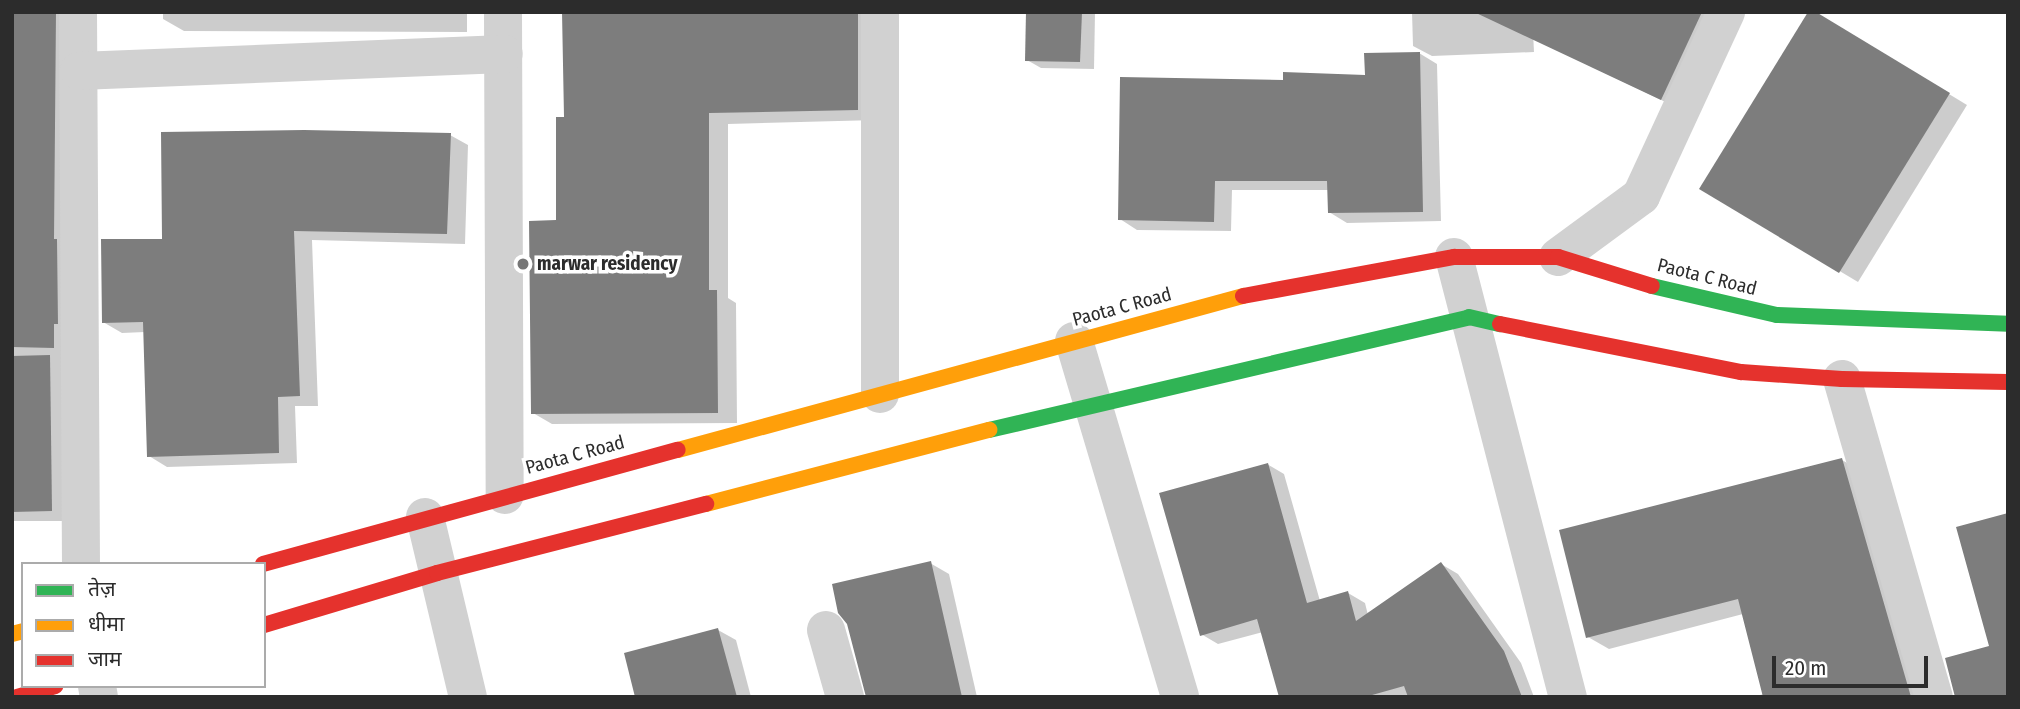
<!DOCTYPE html>
<meta charset="utf-8">
<style>
body{margin:0}
#map{position:relative;width:2020px;height:709px;overflow:hidden;background:#fff;font-family:"Fira Sans Condensed","Noto Sans Devanagari",sans-serif}
div>[style]{position:absolute}
.shadow>*{inset:0;background:#0003}
.building>*{inset:0;background:#7d7d7d}
.street>*{height:38px;margin:-19px;padding:0 19px;transform-origin:19px;border-radius:19px;background:#d1d1d1}
.fast>*{height:16px;margin:-8px;padding:0 8px;transform-origin:8px;border-radius:8px;background:#30b455}
.slow>*{height:16px;margin:-8px;padding:0 8px;transform-origin:8px;border-radius:8px;background:#ff9f0a}
.jam>*{height:16px;margin:-8px;padding:0 8px;transform-origin:8px;border-radius:8px;background:#e5322d}
.dots>*{width:19px;height:19px;translate:-50% -50%;box-sizing:border-box;border:4px solid #fff;border-radius:50%}
span{translate:-50% -50%;white-space:nowrap;text-align:center;line-height:1.15;-webkit-text-stroke:7px #fff;paint-order:stroke}
.poi-label{font-size:19px;color:#2c2c2c;font-weight:700}
.left{translate:0 -50%;text-align:left}
.street-label{font-size:19px;color:#2c2c2c}
.frame{position:absolute;inset:0;border:14px solid #2c2c2c;pointer-events:none}
.legend{position:absolute;left:21px;top:562px;width:245px;height:126px;box-sizing:border-box;background:#fff;border:2px solid #ababab;margin:0;padding:9px 12px;list-style:none;font-size:21px;color:#2c2c2c}
.legend li{display:flex;align-items:center;gap:14px;height:35px}
.legend b{width:35px;border:2px solid #ababab}
.scale{position:absolute;left:1772px;top:656px;width:156px;height:32px;box-sizing:border-box;border:4px solid #2c2c2c;border-top:0;padding-left:9px;font-size:21px;line-height:24px;white-space:nowrap;color:#2c2c2c;-webkit-text-stroke:5px #fff;paint-order:stroke}
</style>
<div id="map">
<div class="shadow">
<i style="clip-path:polygon(12px 12px,74px 12px,70px 521px,12px 521px)"></i>
<i style="clip-path:polygon(163px 12px,467px 12px,467px 32px,184px 31px,163px 19px)"></i>
<i style="clip-path:polygon(564px 12px,870px 12px,877px 120px,728px 124px,728px 298px,736px 303px,737px 423px,552px 424px,533px 413px,558px 222px,566px 119px)"></i>
<i style="clip-path:polygon(1028px 12px,1095px 13px,1094px 69px,1041px 68px,1027px 60px)"></i>
<i style="clip-path:polygon(1412px 12px,1532px 12px,1534px 52px,1432px 56px,1413px 46px)"></i>
<i style="clip-path:polygon(1547px 12px,1722px 12px,1680px 109px,1534px 39px)"></i>
<i style="clip-path:polygon(1829px 21px,1967px 105px,1858px 282px,1702px 189px)"></i>
<i style="clip-path:polygon(1419px 53px,1437px 64px,1441px 221px,1347px 223px,1329px 212px,1329px 190px,1232px 190px,1231px 231px,1137px 230px,1120px 219px,1285px 81px,1367px 76px)"></i>
<i style="clip-path:polygon(450px 135px,468px 145px,465px 244px,312px 240px,318px 406px,295px 406px,297px 463px,167px 467px,149px 456px,145px 332px,122px 333px,103px 322px,164px 240px)"></i>
<i style="clip-path:polygon(1842px 460px,1863px 472px,1925px 697px,1752px 697px,1764px 694px,1743px 614px,1609px 649px,1588px 637px)"></i>
<i style="clip-path:polygon(1267px 464px,1284px 474px,1320px 601px,1348px 593px,1365px 603px,1368px 615px,1441px 564px,1458px 574px,1521px 663px,1534px 697px,1281px 697px,1263px 632px,1218px 644px,1201px 634px)"></i>
<i style="clip-path:polygon(930px 563px,949px 574px,977px 697px,868px 697px)"></i>
<i style="clip-path:polygon(718px 630px,736px 640px,751px 697px,637px 697px)"></i>
</div>
<div class="building">
<i style="clip-path:polygon(12px 12px,56px 12px,54px 239px,57px 239px,58px 324px,54px 324px,54px 348px,12px 347px)"></i>
<i style="clip-path:polygon(562px 12px,858px 12px,858px 110px,709px 113px,709px 290px,717px 290px,718px 413px,531px 414px,529px 221px,556px 220px,556px 117px,564px 117px)"></i>
<i style="clip-path:polygon(1026px 12px,1082px 12px,1080px 62px,1025px 61px)"></i>
<i style="clip-path:polygon(1474px 12px,1702px 12px,1661px 100px)"></i>
<i style="clip-path:polygon(1808px 12px,1816px 12px,1950px 93px,1839px 273px,1699px 189px)"></i>
<i style="clip-path:polygon(1420px 52px,1423px 212px,1328px 213px,1327px 181px,1215px 181px,1214px 222px,1118px 220px,1120px 77px,1283px 80px,1283px 72px,1365px 75px,1364px 53px)"></i>
<i style="clip-path:polygon(304px 130px,451px 133px,447px 234px,294px 231px,300px 396px,278px 397px,279px 453px,147px 457px,143px 322px,102px 323px,101px 239px,162px 239px,161px 132px)"></i>
<i style="clip-path:polygon(50px 355px,52px 511px,12px 512px,12px 356px)"></i>
<i style="clip-path:polygon(1842px 458px,1911px 697px,1763px 697px,1738px 599px,1586px 638px,1559px 530px)"></i>
<i style="clip-path:polygon(1268px 463px,1307px 603px,1348px 591px,1356px 621px,1441px 562px,1504px 651px,1522px 697px,1408px 697px,1404px 686px,1365px 697px,1279px 697px,1257px 619px,1200px 636px,1159px 493px)"></i>
<i style="clip-path:polygon(2008px 513px,2008px 697px,1955px 697px,1945px 658px,1989px 646px,1956px 527px)"></i>
<i style="clip-path:polygon(931px 561px,962px 697px,866px 697px,847px 624px,838px 613px,832px 584px)"></i>
<i style="clip-path:polygon(718px 628px,737px 697px,635px 697px,624px 653px)"></i>
</div>
<div class="street">
<i style="left:78px;top:12px;width:552px;rotate:89.69deg"></i>
<i style="left:503px;top:12px;width:483px;rotate:89.8deg"></i>
<i style="left:880px;top:12px;width:382px;rotate:90deg"></i>
<i style="left:79px;top:71px;width:425px;rotate:-2.3deg"></i>
<i style="left:1454px;top:257px;width:455px;rotate:75.5deg"></i>
<i style="left:1558px;top:257px;width:103px;rotate:-36.3deg"></i>
<i style="left:1641px;top:196px;width:203px;rotate:-65.2deg"></i>
<i style="left:1074px;top:341px;width:371px;rotate:73.4deg"></i>
<i style="left:1842px;top:379px;width:331px;rotate:73.9deg"></i>
<i style="left:425px;top:517px;width:185px;rotate:76.6deg"></i>
<i style="left:826px;top:630px;width:70px;rotate:74.2deg"></i>
<i style="left:97px;top:686px;width:11px;rotate:80deg"></i>
</div>
<div class="fast">
<i style="left:1652px;top:286px;width:128px;rotate:13.1deg"></i>
<i style="left:1777px;top:315px;width:231px;rotate:2.2deg"></i>
<i style="left:989px;top:430px;width:493px;rotate:-13.2deg"></i>
<i style="left:1469px;top:317px;width:32px;rotate:13deg"></i>
</div>
<div class="slow">
<i style="left:678px;top:450px;width:586px;rotate:-15.25deg"></i>
<i style="left:706px;top:504px;width:293px;rotate:-14.7deg"></i>
<i style="left:12px;top:634px;width:11px;rotate:-15deg"></i>
</div>
<div class="jam">
<i style="left:1243px;top:296px;width:215px;rotate:-10.5deg"></i>
<i style="left:1454px;top:257px;width:104px"></i>
<i style="left:1558px;top:257px;width:98px;rotate:17.1deg"></i>
<i style="left:1500px;top:324px;width:246px;rotate:11.3deg"></i>
<i style="left:1741px;top:372px;width:101px;rotate:4deg"></i>
<i style="left:1842px;top:379px;width:166px;rotate:1deg"></i>
<i style="left:263px;top:564px;width:430px;rotate:-15.4deg"></i>
<i style="left:264px;top:625px;width:181px;rotate:-16.7deg"></i>
<i style="left:437px;top:573px;width:278px;rotate:-14.4deg"></i>
<i style="left:17px;top:697px;width:40px;rotate:-16deg"></i>
</div>
<div class="dots">
<i style="left:523px;top:264px;background:#767676"></i>
</div>
<div class="poi-label">
<span class="left" style="left:537px;top:264px">marwar residency</span>
</div>
<div class="street-label">
<span style="left:1707px;top:277px;rotate:14deg">Paota C Road</span>
<span style="left:1122px;top:307px;rotate:-15deg">Paota C Road</span>
<span style="left:575px;top:455px;rotate:-15deg">Paota C Road</span>
</div>
<div class="frame"></div>
<ul class="legend">
<li><b style="height:9px;background:#30b455"></b>तेज़</li>
<li><b style="height:9px;background:#ff9f0a"></b>धीमा</li>
<li><b style="height:9px;background:#e5322d"></b>जाम</li>
</ul>
<div class="scale">20 m</div>
</div>
